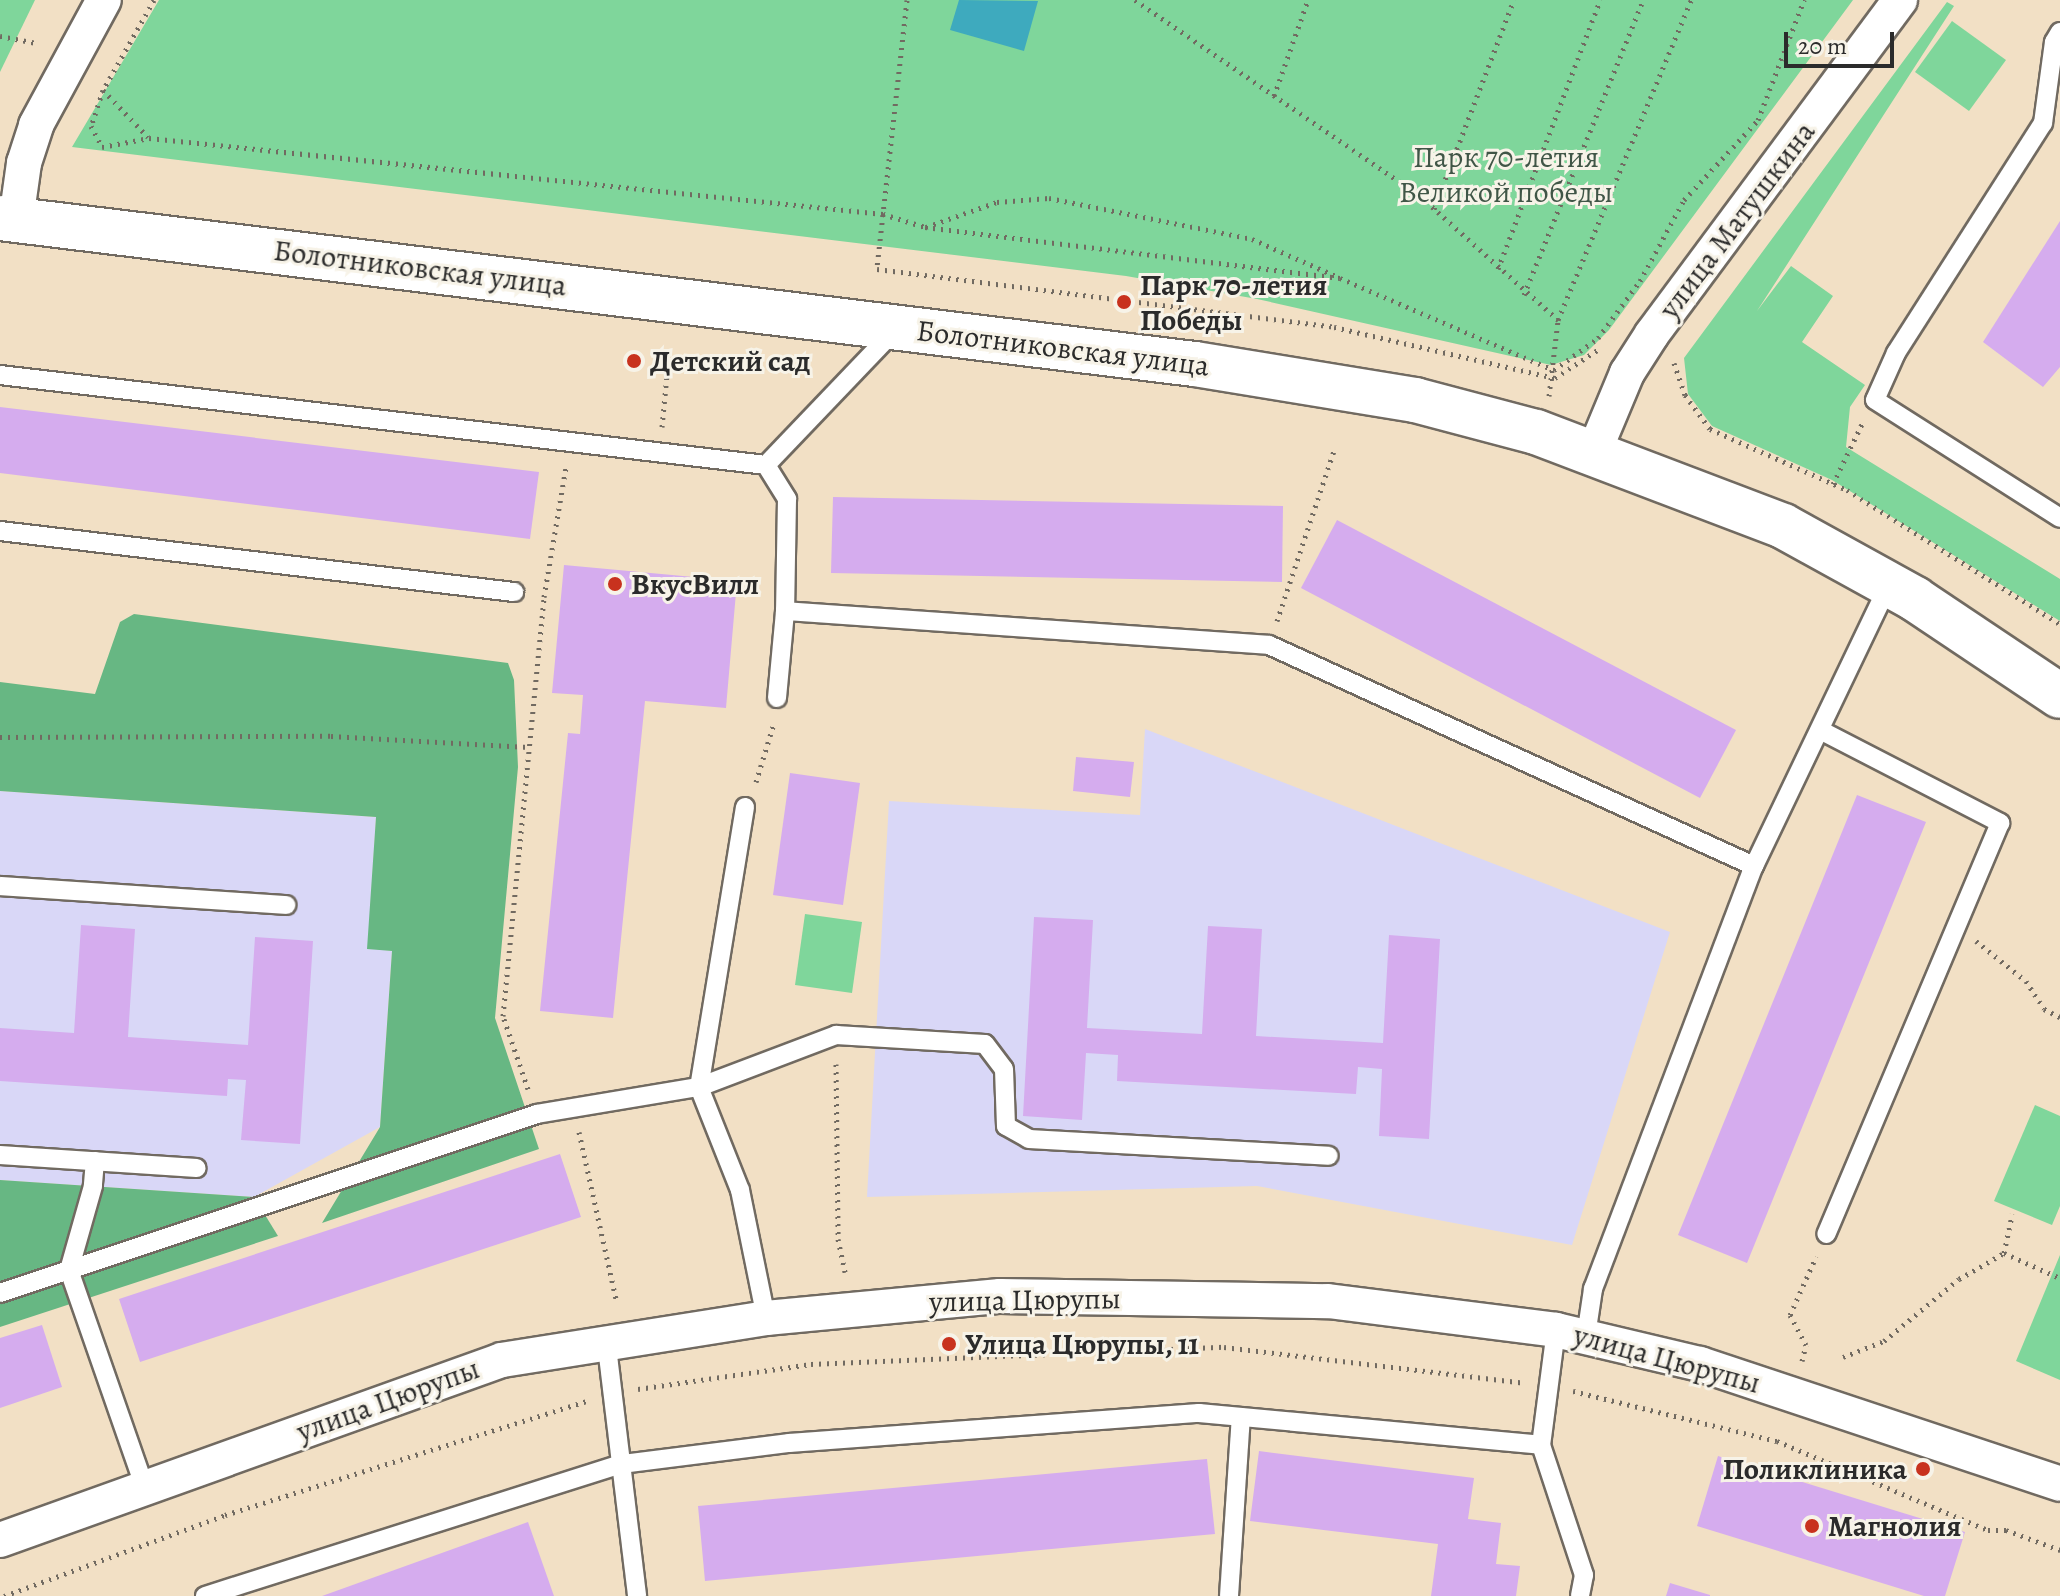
<!DOCTYPE html>
<meta charset="utf-8">
<style>
body{margin:0}
#map{position:relative;width:2060px;height:1596px;overflow:hidden;background:#f2e0c5;font-family:Alegreya,serif}
div>[style]{position:absolute}
.built>*{inset:0;background:#d9d7f7}
.green>*{inset:0;background:#7fd69b}
.forest>*{inset:0;background:#67b783}
.water>*{inset:0;background:#3eaabe}
.building>*{inset:0;background:#d5acee}
.path>*{height:5px;margin-top:-2.5px;transform-origin:0;background:repeating-linear-gradient(90deg,#716a61 0 2px,transparent 0 8px)}
.roads{filter:drop-shadow(2px 0 #716a61) drop-shadow(-2px 0 #716a61) drop-shadow(0 2px #716a61) drop-shadow(0 -2px #716a61)}
.service>*{height:18px;margin:-9px;padding:0 9px;transform-origin:9px;border-radius:9px;background:#fff}
.minor>*{height:34px;margin:-17px;padding:0 17px;transform-origin:17px;border-radius:17px;background:#fff}
.tertiary>*{height:44px;margin:-22px;padding:0 22px;transform-origin:22px;border-radius:22px;background:#fff}
.dots>*{width:22px;height:22px;translate:-50% -50%;box-sizing:border-box;border:4px solid #f7f3e8;border-radius:50%}
span{translate:-50% -50%;white-space:nowrap;text-align:center;line-height:1.15;-webkit-text-stroke:6px #f7f3e8;paint-order:stroke}
.park-label{font-size:30px;color:#405647}
.street-label{font-size:30px;color:#2b2b2b}
.poi-label{font-size:30px;color:#2b2b2b;font-weight:700}
.left{translate:0 -50%;text-align:left}
.right{translate:-100% -50%;text-align:right}
.scale{position:absolute;left:1784px;top:32px;width:110px;height:36px;box-sizing:border-box;border:4px solid #2b2b2b;border-top:0;padding-left:10px;font-size:24px;line-height:28px;white-space:nowrap;color:#2b2b2b;-webkit-text-stroke:6px #f7f3e8;paint-order:stroke}
</style>
<div id="map">
<div class="built">
<i style="clip-path:polygon(1145px 729px,1670px 932px,1572px 1245px,1257px 1186px,867px 1197px,889px 801px,1140px 815px)"></i>
<i style="clip-path:polygon(0 791px,376px 817px,368px 948px,392px 951px,380px 1127px,254px 1197px,0 1180px)"></i>
</div>
<div class="green">
<i style="clip-path:polygon(0 0,35px 0,0 72px)"></i>
<i style="clip-path:polygon(159px 0,1853px 0,1609px 330px,1584px 355px,1551px 365px,1257px 299px,1126px 276px,72px 147px)"></i>
<i style="clip-path:polygon(1947px 2px,1954px 6px,1757px 311px,1791px 266px,1833px 296px,1802px 342px,1865px 385px,1850px 407px,1846px 447px,2060px 579px,2060px 621px,1832px 480px,1712px 426px,1688px 394px,1684px 358px)"></i>
<i style="clip-path:polygon(1952px 21px,2006px 60px,1969px 111px,1915px 72px)"></i>
<i style="clip-path:polygon(805px 914px,862px 922px,852px 993px,795px 985px)"></i>
<i style="clip-path:polygon(2035px 1105px,2060px 1116px,2060px 1206px,2052px 1225px,1994px 1201px)"></i>
<i style="clip-path:polygon(2060px 1255px,2060px 1380px,2016px 1361px)"></i>
</div>
<div class="forest">
<i style="clip-path:polygon(134px 614px,508px 663px,514px 680px,518px 767px,495px 1018px,539px 1149px,322px 1223px,380px 1127px,392px 951px,367px 949px,376px 817px,0 791px,0 682px,95px 694px,120px 622px)"></i>
<i style="clip-path:polygon(0 1180px,254px 1197px,278px 1236px,0 1327px)"></i>
</div>
<div class="water">
<i style="clip-path:polygon(959px 0,1038px 1px,1024px 51px,950px 30px)"></i>
</div>
<div class="building">
<i style="clip-path:polygon(2060px 221px,2060px 367px,2043px 387px,1983px 342px)"></i>
<i style="clip-path:polygon(0 407px,539px 472px,530px 539px,0 473px)"></i>
<i style="clip-path:polygon(833px 497px,1283px 506px,1282px 582px,831px 573px)"></i>
<i style="clip-path:polygon(1337px 520px,1736px 730px,1700px 798px,1301px 588px)"></i>
<i style="clip-path:polygon(564px 565px,737px 581px,726px 708px,645px 701px,613px 1018px,540px 1011px,568px 733px,580px 734px,583px 695px,552px 693px)"></i>
<i style="clip-path:polygon(1076px 757px,1134px 762px,1130px 797px,1073px 791px)"></i>
<i style="clip-path:polygon(790px 773px,860px 783px,843px 905px,773px 895px)"></i>
<i style="clip-path:polygon(1857px 795px,1926px 822px,1747px 1263px,1678px 1235px)"></i>
<i style="clip-path:polygon(1034px 917px,1093px 920px,1087px 1028px,1202px 1034px,1208px 926px,1262px 929px,1256px 1036px,1383px 1043px,1389px 935px,1440px 939px,1429px 1139px,1379px 1136px,1382px 1069px,1358px 1067px,1356px 1094px,1117px 1081px,1118px 1055px,1086px 1053px,1082px 1120px,1023px 1116px)"></i>
<i style="clip-path:polygon(81px 925px,135px 929px,128px 1037px,248px 1045px,255px 937px,313px 941px,300px 1144px,241px 1140px,246px 1080px,228px 1079px,227px 1096px,0 1081px,0 1028px,74px 1033px)"></i>
<i style="clip-path:polygon(560px 1154px,581px 1217px,140px 1362px,119px 1299px)"></i>
<i style="clip-path:polygon(42px 1325px,62px 1387px,0 1408px,0 1338px)"></i>
<i style="clip-path:polygon(1259px 1451px,1474px 1478px,1468px 1519px,1501px 1523px,1496px 1564px,1520px 1566px,1516px 1596px,1431px 1596px,1438px 1544px,1250px 1521px)"></i>
<i style="clip-path:polygon(1718px 1456px,1965px 1532px,1945px 1596px,1924px 1596px,1697px 1526px)"></i>
<i style="clip-path:polygon(1207px 1459px,1215px 1534px,705px 1581px,698px 1506px)"></i>
<i style="clip-path:polygon(528px 1522px,554px 1596px,322px 1596px)"></i>
<i style="clip-path:polygon(1670px 1583px,1710px 1595px,1710px 1596px,1666px 1596px)"></i>
</div>
<div class="path">
<i style="left:154px;top:0;width:103px;rotate:119.5deg"></i>
<i style="left:103px;top:90px;width:38px;rotate:108deg"></i>
<i style="left:91px;top:126px;width:24px;rotate:62deg"></i>
<i style="left:102px;top:147px;width:48px;rotate:-10.8deg"></i>
<i style="left:149px;top:138px;width:738px;rotate:5.91deg"></i>
<i style="left:883px;top:214px;width:44px;rotate:17.2deg"></i>
<i style="left:925px;top:227px;width:418px;rotate:7deg"></i>
<i style="left:1340px;top:278px;width:233px;rotate:23.3deg"></i>
<i style="left:1554px;top:370px;width:54px;rotate:-36deg"></i>
<i style="left:1598px;top:338px;width:71px;rotate:-53.6deg"></i>
<i style="left:1640px;top:281px;width:92px;rotate:-61.5deg"></i>
<i style="left:1684px;top:200px;width:109px;rotate:-47.2deg"></i>
<i style="left:1758px;top:120px;width:129px;rotate:-69deg"></i>
<i style="left:907px;top:0;width:271px;rotate:96.4deg"></i>
<i style="left:877px;top:269px;width:461px;rotate:7.2deg"></i>
<i style="left:1334px;top:327px;width:227px;rotate:13deg"></i>
<i style="left:1555px;top:378px;width:53px;rotate:-33.4deg"></i>
<i style="left:1135px;top:0;width:346px;rotate:34.5deg"></i>
<i style="left:1420px;top:196px;width:186px;rotate:41.9deg"></i>
<i style="left:0;top:36px;width:37px;rotate:11deg"></i>
<i style="left:103px;top:90px;width:65px;rotate:46.2deg"></i>
<i style="left:1274px;top:96px;width:102px;rotate:-70.5deg"></i>
<i style="left:1434px;top:209px;width:224px;rotate:-69.1deg"></i>
<i style="left:926px;top:227px;width:75px;rotate:-19.4deg"></i>
<i style="left:997px;top:202px;width:52px;rotate:-4.4deg"></i>
<i style="left:1049px;top:198px;width:207px;rotate:11.4deg"></i>
<i style="left:1252px;top:239px;width:92px;rotate:23.8deg"></i>
<i style="left:1498px;top:269px;width:288px;rotate:-69.2deg"></i>
<i style="left:1524px;top:295px;width:318px;rotate:-68deg"></i>
<i style="left:1674px;top:363px;width:34px;rotate:71deg"></i>
<i style="left:1685px;top:395px;width:42px;rotate:53.7deg"></i>
<i style="left:1710px;top:429px;width:150px;rotate:24deg"></i>
<i style="left:1847px;top:490px;width:252px;rotate:32.2deg"></i>
<i style="left:1549px;top:396px;width:77px;rotate:-83.2deg"></i>
<i style="left:1558px;top:320px;width:347px;rotate:-67.4deg"></i>
<i style="left:662px;top:427px;width:62px;rotate:-84.5deg"></i>
<i style="left:1833px;top:484px;width:69px;rotate:-64.2deg"></i>
<i style="left:1277px;top:621px;width:179px;rotate:-71.5deg"></i>
<i style="left:0;top:737px;width:331px;rotate:-0.2deg"></i>
<i style="left:331px;top:736px;width:199px;rotate:3.2deg"></i>
<i style="left:756px;top:782px;width:62px;rotate:-73deg"></i>
<i style="left:1976px;top:941px;width:64px;rotate:38.7deg"></i>
<i style="left:2026px;top:981px;width:33px;rotate:57deg"></i>
<i style="left:2044px;top:1009px;width:18px;rotate:27deg"></i>
<i style="left:836px;top:1064px;width:175px;rotate:89.3deg"></i>
<i style="left:838px;top:1239px;width:34px;rotate:78deg"></i>
<i style="left:528px;top:1089px;width:77px;rotate:-108.9deg"></i>
<i style="left:503px;top:1016px;width:421px;rotate:-84.4deg"></i>
<i style="left:544px;top:597px;width:132px;rotate:-80.4deg"></i>
<i style="left:579px;top:1132px;width:175px;rotate:77.5deg"></i>
<i style="left:2004px;top:1253px;width:40px;rotate:-78deg"></i>
<i style="left:1843px;top:1357px;width:44px;rotate:-21.3deg"></i>
<i style="left:1884px;top:1341px;width:97px;rotate:-39.6deg"></i>
<i style="left:1959px;top:1279px;width:52px;rotate:-30deg"></i>
<i style="left:2004px;top:1253px;width:61px;rotate:24.1deg"></i>
<i style="left:1802px;top:1361px;width:16px;rotate:-76deg"></i>
<i style="left:1806px;top:1345px;width:34px;rotate:-118deg"></i>
<i style="left:1790px;top:1315px;width:64px;rotate:-65.9deg"></i>
<i style="left:638px;top:1389px;width:175px;rotate:-8.2deg"></i>
<i style="left:811px;top:1364px;width:413px;rotate:-2.4deg"></i>
<i style="left:1224px;top:1347px;width:302px;rotate:6.8deg"></i>
<i style="left:1573px;top:1391px;width:210px;rotate:13.8deg"></i>
<i style="left:1777px;top:1441px;width:229px;rotate:22.9deg"></i>
<i style="left:1988px;top:1530px;width:18px"></i>
<i style="left:2006px;top:1530px;width:58px;rotate:20.3deg"></i>
<i style="left:4px;top:1596px;width:235px;rotate:-20.1deg"></i>
<i style="left:225px;top:1515px;width:379px;rotate:-17.5deg"></i>
</div>
<div class="roads">
<div class="service">
<i style="left:2060px;top:32px;width:12px;rotate:121deg"></i>
<i style="left:2054px;top:42px;width:82px;rotate:97.7deg"></i>
<i style="left:2043px;top:123px;width:273px;rotate:122.6deg"></i>
<i style="left:1896px;top:353px;width:51px;rotate:114.1deg"></i>
<i style="left:1875px;top:400px;width:219px;rotate:32.5deg"></i>
<i style="left:0;top:375px;width:771px;rotate:6.7deg"></i>
<i style="left:766px;top:465px;width:40px;rotate:58deg"></i>
<i style="left:787px;top:499px;width:112px;rotate:91deg"></i>
<i style="left:785px;top:611px;width:485px;rotate:4deg"></i>
<i style="left:1269px;top:645px;width:533px;rotate:24.5deg"></i>
<i style="left:766px;top:465px;width:185px;rotate:-46.3deg"></i>
<i style="left:0;top:531px;width:518px;rotate:6.77deg"></i>
<i style="left:777px;top:698px;width:87px;rotate:-84.7deg"></i>
<i style="left:1820px;top:730px;width:203px;rotate:27.3deg"></i>
<i style="left:2000px;top:823px;width:446px;rotate:112.9deg"></i>
<i style="left:745px;top:807px;width:284px;rotate:99.3deg"></i>
<i style="left:699px;top:1087px;width:111px;rotate:68.3deg"></i>
<i style="left:740px;top:1190px;width:131px;rotate:78.5deg"></i>
<i style="left:0;top:886px;width:287px;rotate:3.8deg"></i>
<i style="left:0;top:1155px;width:197px;rotate:3.8deg"></i>
<i style="left:95px;top:1161px;width:25px;rotate:95deg"></i>
<i style="left:93px;top:1186px;width:87px;rotate:105.9deg"></i>
<i style="left:69px;top:1270px;width:231px;rotate:70.8deg"></i>
<i style="left:0;top:1293px;width:566px;rotate:-18.43deg"></i>
<i style="left:537px;top:1114px;width:164px;rotate:-9.5deg"></i>
<i style="left:699px;top:1087px;width:147px;rotate:-20.8deg"></i>
<i style="left:836px;top:1035px;width:149px;rotate:3.5deg"></i>
<i style="left:985px;top:1044px;width:31px;rotate:53deg"></i>
<i style="left:1004px;top:1069px;width:57px;rotate:88deg"></i>
<i style="left:1006px;top:1126px;width:26px;rotate:29deg"></i>
<i style="left:1029px;top:1139px;width:300px;rotate:3.2deg"></i>
<i style="left:1556px;top:1330px;width:116px;rotate:97.4deg"></i>
<i style="left:1541px;top:1445px;width:137px;rotate:71.7deg"></i>
<i style="left:1584px;top:1575px;width:21px;rotate:101deg"></i>
<i style="left:1586px;top:1336px;width:48px;rotate:-81.5deg"></i>
<i style="left:1593px;top:1289px;width:453px;rotate:-69.2deg"></i>
<i style="left:1754px;top:866px;width:313px;rotate:-64.4deg"></i>
<i style="left:606px;top:1339px;width:259px;rotate:83.1deg"></i>
<i style="left:205px;top:1596px;width:437px;rotate:-17.6deg"></i>
<i style="left:622px;top:1464px;width:168px;rotate:-7.2deg"></i>
<i style="left:789px;top:1443px;width:411px;rotate:-4.2deg"></i>
<i style="left:1199px;top:1413px;width:343px;rotate:5.3deg"></i>
<i style="left:1229px;top:1596px;width:179px;rotate:-86.2deg"></i>
</div>
<div class="minor">
<i style="left:16px;top:220px;width:58px;rotate:-82deg"></i>
<i style="left:24px;top:163px;width:40px;rotate:-72deg"></i>
<i style="left:36px;top:125px;width:142px;rotate:-61.5deg"></i>
<i style="left:1594px;top:452px;width:86px;rotate:-67.3deg"></i>
<i style="left:1627px;top:373px;width:46px;rotate:-57.3deg"></i>
<i style="left:1652px;top:334px;width:416px;rotate:-53.4deg"></i>
<i style="left:0;top:1540px;width:533px;rotate:-19.73deg"></i>
<i style="left:502px;top:1360px;width:267px;rotate:-9deg"></i>
<i style="left:766px;top:1318px;width:235px;rotate:-5.4deg"></i>
<i style="left:1000px;top:1296px;width:328px;rotate:0.9deg"></i>
<i style="left:1328px;top:1301px;width:230px;rotate:7.2deg"></i>
<i style="left:1556px;top:1330px;width:148px;rotate:13.3deg"></i>
<i style="left:1700px;top:1364px;width:379px;rotate:18.4deg"></i>
</div>
<div class="tertiary">
<i style="left:0;top:218px;width:1204px;rotate:6.97deg"></i>
<i style="left:1195px;top:364px;width:223px;rotate:9.3deg"></i>
<i style="left:1415px;top:400px;width:125px;rotate:14.8deg"></i>
<i style="left:1536px;top:432px;width:264px;rotate:20.8deg"></i>
<i style="left:1783px;top:526px;width:151px;rotate:28.9deg"></i>
<i style="left:1915px;top:599px;width:174px;rotate:33.8deg"></i>
</div>
</div>
<div class="dots">
<i style="left:1124px;top:302px;background:#c8321e"></i>
<i style="left:634px;top:361px;background:#c8321e"></i>
<i style="left:615px;top:584px;background:#c8321e"></i>
<i style="left:949px;top:1344px;background:#c8321e"></i>
<i style="left:1923px;top:1469px;background:#c8321e"></i>
<i style="left:1812px;top:1526px;background:#c8321e"></i>
</div>
<div class="park-label">
<span style="left:1506px;top:174px">Парк 70-летия<br>Великой победы</span>
</div>
<div class="street-label">
<span style="left:1737px;top:220px;rotate:-53deg">улица Матушкина</span>
<span style="left:420px;top:268px;rotate:7deg">Болотниковская улица</span>
<span style="left:1063px;top:348px;rotate:7deg">Болотниковская улица</span>
<span style="left:1025px;top:1300px;rotate:-1deg">улица Цюрупы</span>
<span style="left:1667px;top:1359px;rotate:15deg">улица Цюрупы</span>
<span style="left:388px;top:1400px;rotate:-20deg">улица Цюрупы</span>
</div>
<div class="poi-label">
<span class="left" style="left:1140px;top:302px">Парк 70-летия<br>Победы</span>
<span class="left" style="left:650px;top:361px">Детский сад</span>
<span class="left" style="left:631px;top:584px">ВкусВилл</span>
<span class="left" style="left:965px;top:1344px">Улица Цюрупы, 11</span>
<span class="right" style="left:1907px;top:1469px">Поликлиника</span>
<span class="left" style="left:1828px;top:1526px">Магнолия</span>
</div>
<div class="scale">20 m</div>
</div>
